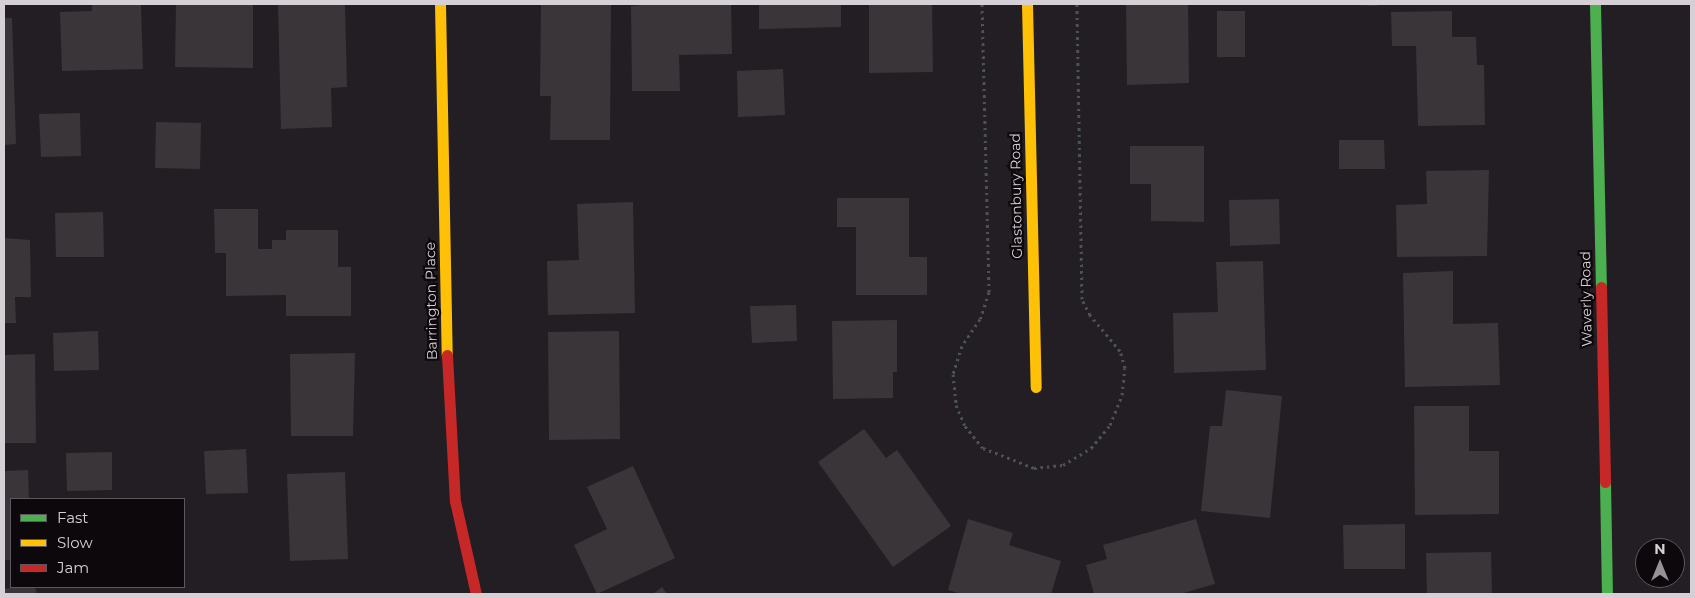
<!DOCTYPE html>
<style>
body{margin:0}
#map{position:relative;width:1695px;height:598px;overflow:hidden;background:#231e23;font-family:Montserrat,sans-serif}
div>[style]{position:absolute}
.building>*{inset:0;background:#393539}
.path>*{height:3px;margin-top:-1.5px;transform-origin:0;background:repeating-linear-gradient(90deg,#4c5353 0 2.5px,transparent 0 6.5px)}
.fast>*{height:11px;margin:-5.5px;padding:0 5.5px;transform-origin:5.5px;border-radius:5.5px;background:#4caf50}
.slow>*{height:11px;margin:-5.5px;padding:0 5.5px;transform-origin:5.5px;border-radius:5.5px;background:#ffc107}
.jam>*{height:11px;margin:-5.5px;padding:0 5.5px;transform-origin:5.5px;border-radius:5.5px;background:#c62828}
span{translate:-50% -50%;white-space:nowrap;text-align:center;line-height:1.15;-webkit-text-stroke:4.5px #0c080c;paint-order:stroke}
.street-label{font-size:14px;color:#d6d0d6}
.frame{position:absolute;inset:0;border:5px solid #d6d0d6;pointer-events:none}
.legend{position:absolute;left:10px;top:498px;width:175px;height:90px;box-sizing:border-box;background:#0c080c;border:1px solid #5d585d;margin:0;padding:6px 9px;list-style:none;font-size:15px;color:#d6d0d6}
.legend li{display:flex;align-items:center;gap:10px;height:25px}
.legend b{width:25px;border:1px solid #5d585d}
.north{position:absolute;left:1635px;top:538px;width:50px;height:50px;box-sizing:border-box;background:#0c080c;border:1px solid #5d585d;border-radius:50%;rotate:0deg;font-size:14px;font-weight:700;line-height:20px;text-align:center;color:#d6d0d6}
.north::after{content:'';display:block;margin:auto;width:18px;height:22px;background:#979297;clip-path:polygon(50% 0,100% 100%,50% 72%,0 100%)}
</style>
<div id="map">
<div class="building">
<i style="clip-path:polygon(92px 4px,141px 4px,143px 69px,62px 71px,60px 12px,92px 11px)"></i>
<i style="clip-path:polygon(176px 4px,253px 4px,253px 68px,175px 67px)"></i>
<i style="clip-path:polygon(278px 4px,345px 4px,347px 87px,331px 88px,332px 127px,281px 129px)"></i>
<i style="clip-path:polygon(541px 4px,611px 4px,610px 140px,550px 140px,551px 96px,540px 96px)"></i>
<i style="clip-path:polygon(656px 4px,731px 4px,732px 54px,679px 55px,680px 91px,632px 91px,631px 6px)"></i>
<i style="clip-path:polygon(759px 4px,841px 4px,841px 27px,759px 29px)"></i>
<i style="clip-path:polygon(869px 4px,932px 4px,933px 72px,869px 73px)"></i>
<i style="clip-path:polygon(1126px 4px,1188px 4px,1189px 83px,1127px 85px)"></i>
<i style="clip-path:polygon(1354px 4px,1377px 4px,1377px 6px,1354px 5px)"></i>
<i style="clip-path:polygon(1217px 11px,1245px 11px,1245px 57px,1217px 57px)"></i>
<i style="clip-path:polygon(1452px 11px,1452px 37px,1476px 37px,1477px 65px,1484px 65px,1485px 125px,1418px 126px,1416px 46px,1392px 46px,1391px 12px)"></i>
<i style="clip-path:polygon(4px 18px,12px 18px,16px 144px,4px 145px)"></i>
<i style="clip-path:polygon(783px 69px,785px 115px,738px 117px,737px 71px)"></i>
<i style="clip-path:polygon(80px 113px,81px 156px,41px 157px,39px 114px)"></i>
<i style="clip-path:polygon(156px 122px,201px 123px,200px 169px,155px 168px)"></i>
<i style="clip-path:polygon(1339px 140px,1384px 140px,1385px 169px,1339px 169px)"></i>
<i style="clip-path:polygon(1130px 146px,1204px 146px,1204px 222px,1151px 221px,1151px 184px,1130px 184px)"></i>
<i style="clip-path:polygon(1489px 170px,1487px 256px,1397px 257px,1396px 205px,1427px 204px,1426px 171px)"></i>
<i style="clip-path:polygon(837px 198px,909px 198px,909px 257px,927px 257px,927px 295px,856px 295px,856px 227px,837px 227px)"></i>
<i style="clip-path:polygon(1279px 199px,1280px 244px,1230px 246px,1229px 200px)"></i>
<i style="clip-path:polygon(633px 202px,635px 313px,548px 315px,547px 261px,579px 260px,577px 204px)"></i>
<i style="clip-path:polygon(214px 209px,258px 209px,258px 249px,272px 249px,272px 240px,286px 240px,286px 230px,338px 230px,338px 267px,351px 267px,351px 316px,286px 316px,286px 295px,226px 296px,226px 253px,215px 253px)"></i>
<i style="clip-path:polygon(103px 212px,104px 257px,56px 257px,55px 213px)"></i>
<i style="clip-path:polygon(4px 238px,30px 240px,31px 297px,15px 297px,16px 323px,4px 323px)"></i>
<i style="clip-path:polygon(1263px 261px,1266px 370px,1174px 373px,1173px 313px,1218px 312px,1216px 262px)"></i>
<i style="clip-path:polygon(1453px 271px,1453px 324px,1498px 323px,1500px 385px,1405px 387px,1403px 273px)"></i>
<i style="clip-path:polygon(796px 305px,797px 341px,752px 343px,750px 306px)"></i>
<i style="clip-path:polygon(897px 320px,897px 372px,893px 372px,893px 398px,833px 399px,832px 321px)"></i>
<i style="clip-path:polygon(98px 331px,99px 370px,54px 371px,53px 333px)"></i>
<i style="clip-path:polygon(619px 331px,620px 439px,549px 440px,548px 332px)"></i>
<i style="clip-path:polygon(355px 353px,353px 436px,291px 436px,290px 354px)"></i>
<i style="clip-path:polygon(35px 354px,36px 443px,4px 443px,4px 355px)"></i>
<i style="clip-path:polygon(1226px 390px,1282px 396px,1270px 518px,1201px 511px,1210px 426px,1222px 426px)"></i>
<i style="clip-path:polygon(1414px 406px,1469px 406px,1469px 451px,1499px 451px,1499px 514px,1415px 515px)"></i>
<i style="clip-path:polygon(864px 429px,886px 458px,897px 450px,951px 526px,893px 567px,818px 462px)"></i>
<i style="clip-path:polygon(246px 449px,248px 493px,206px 494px,204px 451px)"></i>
<i style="clip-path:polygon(112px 452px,112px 490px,67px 491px,66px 453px)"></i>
<i style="clip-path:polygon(633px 466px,675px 558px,597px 594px,574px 545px,607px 529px,587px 487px)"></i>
<i style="clip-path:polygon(28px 470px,29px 499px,11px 499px,11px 560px,4px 560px,4px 471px)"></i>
<i style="clip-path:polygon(345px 472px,348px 559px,290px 561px,287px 474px)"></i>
<i style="clip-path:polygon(968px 519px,1013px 533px,1009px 545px,1061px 561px,1051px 594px,962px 594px,948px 590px)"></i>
<i style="clip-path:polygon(1196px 519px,1215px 584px,1180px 594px,1094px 594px,1086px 565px,1107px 559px,1103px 545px)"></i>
<i style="clip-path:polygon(1405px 524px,1405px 569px,1344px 569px,1343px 525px)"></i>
<i style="clip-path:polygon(1491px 552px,1492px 594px,1427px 594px,1426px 553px)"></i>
<i style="clip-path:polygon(16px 587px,35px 587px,37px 594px,4px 594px,4px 589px)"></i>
<i style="clip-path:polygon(662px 587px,667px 594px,653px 594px)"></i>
</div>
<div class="path">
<i style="left:982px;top:4px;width:288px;rotate:88.6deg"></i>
<i style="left:989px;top:292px;width:28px;rotate:108deg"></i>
<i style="left:980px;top:319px;width:32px;rotate:124deg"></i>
<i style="left:962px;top:346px;width:29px;rotate:108deg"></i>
<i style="left:953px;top:374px;width:31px;rotate:84deg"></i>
<i style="left:956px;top:405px;width:23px;rotate:67deg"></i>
<i style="left:965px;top:426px;width:28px;rotate:51deg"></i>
<i style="left:983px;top:448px;width:55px;rotate:21.4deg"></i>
<i style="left:1034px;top:468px;width:29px;rotate:-6deg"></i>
<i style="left:1063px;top:465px;width:33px;rotate:-31deg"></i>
<i style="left:1091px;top:448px;width:30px;rotate:-50deg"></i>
<i style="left:1110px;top:425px;width:32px;rotate:-68deg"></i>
<i style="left:1122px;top:395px;width:27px;rotate:-84deg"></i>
<i style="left:1125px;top:368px;width:18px;rotate:-106deg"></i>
<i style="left:1120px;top:351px;width:47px;rotate:-129.8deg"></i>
<i style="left:1090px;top:315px;width:18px;rotate:-117deg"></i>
<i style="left:1082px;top:299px;width:295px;rotate:-91deg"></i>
</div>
<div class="fast">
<i style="left:1595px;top:4px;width:283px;rotate:88.8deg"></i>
<i style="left:1605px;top:482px;width:112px;rotate:89deg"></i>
</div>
<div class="slow">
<i style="left:440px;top:4px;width:351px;rotate:88.9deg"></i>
<i style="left:1027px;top:4px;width:383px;rotate:88.7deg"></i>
</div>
<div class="jam">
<i style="left:1601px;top:287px;width:195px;rotate:88.8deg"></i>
<i style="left:447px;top:355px;width:146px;rotate:86.9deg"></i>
<i style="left:455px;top:501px;width:95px;rotate:77.3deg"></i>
</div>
<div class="street-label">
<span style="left:1016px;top:196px;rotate:-91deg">Glastonbury Road</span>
<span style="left:1586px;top:299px;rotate:-91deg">Waverly Road</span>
<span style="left:431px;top:301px;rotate:-91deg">Barrington Place</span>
</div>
<div class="frame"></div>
<ul class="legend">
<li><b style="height:6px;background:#4caf50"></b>Fast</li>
<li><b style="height:6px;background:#ffc107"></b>Slow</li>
<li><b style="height:6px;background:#c62828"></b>Jam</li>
</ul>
<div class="north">N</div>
</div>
